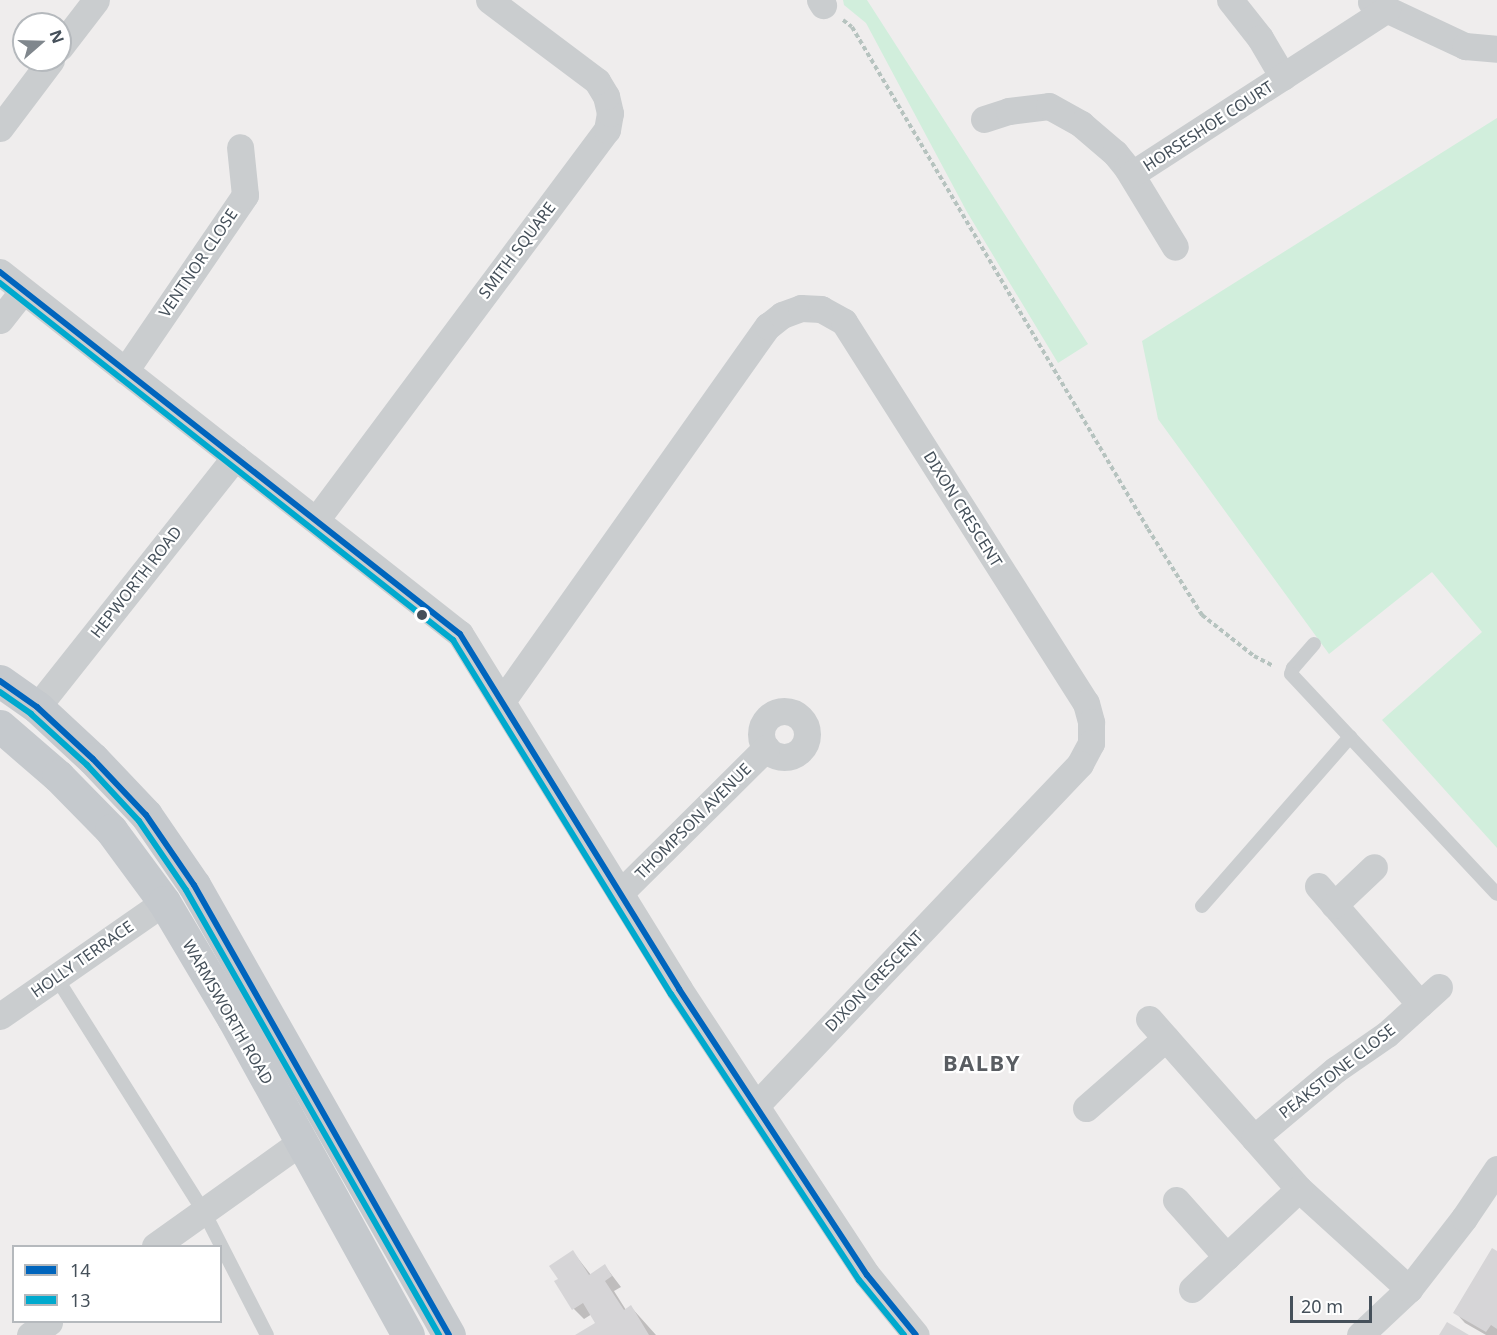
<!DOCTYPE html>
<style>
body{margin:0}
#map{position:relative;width:1497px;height:1335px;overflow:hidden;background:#efeded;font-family:"Noto Sans",sans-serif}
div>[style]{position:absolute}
.green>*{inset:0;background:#d1eedc}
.shadow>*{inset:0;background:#0003}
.building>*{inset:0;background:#d6d5d7}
.path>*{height:4px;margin-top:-2px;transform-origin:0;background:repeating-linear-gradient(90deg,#b6c3bf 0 4.5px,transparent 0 7.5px)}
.lane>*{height:14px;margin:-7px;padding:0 7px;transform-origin:7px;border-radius:7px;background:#cacdcf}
.street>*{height:27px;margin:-13.5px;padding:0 13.5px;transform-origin:13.5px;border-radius:13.5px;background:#cacdcf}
.street>.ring{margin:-13.5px;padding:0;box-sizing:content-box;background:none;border:27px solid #cacdcf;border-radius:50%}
.primary>*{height:33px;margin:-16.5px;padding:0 16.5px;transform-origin:16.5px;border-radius:16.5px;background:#c5c9cd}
.bus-1>*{height:6px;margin:-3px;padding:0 3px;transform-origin:3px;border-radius:3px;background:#0065bd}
.bus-2>*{height:6px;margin:-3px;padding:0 3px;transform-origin:3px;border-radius:3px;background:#00a9ce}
.dots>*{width:16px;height:16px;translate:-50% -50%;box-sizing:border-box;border:3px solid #fff;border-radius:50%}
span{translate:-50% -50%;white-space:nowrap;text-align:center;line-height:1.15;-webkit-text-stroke:4.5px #fff;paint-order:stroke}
.street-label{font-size:16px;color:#45505a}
.district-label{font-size:22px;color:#595d62;font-weight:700;letter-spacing:1.5px}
.legend{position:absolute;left:12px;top:1245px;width:210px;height:78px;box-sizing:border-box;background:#fff;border:2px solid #b5b9bd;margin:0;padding:8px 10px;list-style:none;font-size:18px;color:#45505a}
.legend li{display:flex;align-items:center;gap:12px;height:30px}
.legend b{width:30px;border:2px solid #b5b9bd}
.north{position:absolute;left:12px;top:12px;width:60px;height:60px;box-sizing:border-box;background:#fff;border:2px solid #b5b9bd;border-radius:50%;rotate:70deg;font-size:16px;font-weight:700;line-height:24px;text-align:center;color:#45505a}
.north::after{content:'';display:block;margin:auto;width:21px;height:27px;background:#80878d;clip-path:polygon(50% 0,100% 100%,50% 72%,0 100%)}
.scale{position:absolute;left:1290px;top:1296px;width:82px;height:27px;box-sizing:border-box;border:3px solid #45505a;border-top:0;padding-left:8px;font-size:18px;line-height:21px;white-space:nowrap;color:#45505a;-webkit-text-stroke:4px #fff;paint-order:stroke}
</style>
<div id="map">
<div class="green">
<i style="clip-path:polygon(843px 0,867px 0,1088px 344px,1058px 363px,967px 212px,866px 23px,844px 5px)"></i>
<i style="clip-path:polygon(1497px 118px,1497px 848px,1382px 720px,1482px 632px,1432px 572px,1329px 654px,1158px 419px,1142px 341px)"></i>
</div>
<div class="shadow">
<i style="clip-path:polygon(573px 1252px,591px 1275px,605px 1266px,621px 1287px,614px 1291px,626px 1310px,631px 1307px,656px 1335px,578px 1335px,598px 1323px,592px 1314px,584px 1319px,574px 1309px,560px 1279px)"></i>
<i style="clip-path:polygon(1497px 1252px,1497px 1335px,1486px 1335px,1465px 1323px,1455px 1312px)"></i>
</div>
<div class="building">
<i style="clip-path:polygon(1492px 1248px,1497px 1251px,1497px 1329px,1491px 1325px,1486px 1332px,1453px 1313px)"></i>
<i style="clip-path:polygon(573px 1250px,589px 1275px,605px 1264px,612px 1276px,605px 1281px,624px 1310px,631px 1305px,649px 1335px,575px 1335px,595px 1323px,583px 1303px,572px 1310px,554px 1281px,558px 1279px,549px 1266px)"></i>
<i style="clip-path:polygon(1447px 1322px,1469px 1335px,1439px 1335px)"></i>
</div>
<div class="path">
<i style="left:843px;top:20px;width:11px;rotate:38deg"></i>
<i style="left:852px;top:27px;width:583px;rotate:59.47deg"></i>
<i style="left:1148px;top:529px;width:102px;rotate:57.9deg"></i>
<i style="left:1202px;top:615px;width:66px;rotate:38.3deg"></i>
<i style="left:1254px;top:656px;width:22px;rotate:27deg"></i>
</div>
<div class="lane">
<i style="left:1314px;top:644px;width:32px;rotate:131deg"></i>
<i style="left:1293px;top:668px;width:6px;rotate:108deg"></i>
<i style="left:1291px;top:674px;width:301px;rotate:46.9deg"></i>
<i style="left:1202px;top:906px;width:225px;rotate:-48.8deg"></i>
<i style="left:56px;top:977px;width:278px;rotate:57.8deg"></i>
<i style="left:204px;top:1212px;width:138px;rotate:62.9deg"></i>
</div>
<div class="street">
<i style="left:820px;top:0;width:6px;rotate:59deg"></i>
<i style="left:1230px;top:0;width:48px;rotate:51.7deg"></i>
<i style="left:1260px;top:38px;width:45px;rotate:59.5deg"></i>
<i style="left:1371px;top:2px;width:104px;rotate:25.1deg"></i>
<i style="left:1465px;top:46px;width:32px;rotate:5deg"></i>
<i style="left:60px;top:47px;width:59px;rotate:-52.5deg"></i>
<i style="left:984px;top:119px;width:26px;rotate:-18deg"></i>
<i style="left:1009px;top:111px;width:40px;rotate:-7.1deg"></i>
<i style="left:1049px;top:106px;width:37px;rotate:29deg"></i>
<i style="left:1081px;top:124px;width:45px;rotate:40.5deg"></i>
<i style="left:1115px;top:153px;width:19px;rotate:51deg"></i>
<i style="left:1127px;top:168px;width:92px;rotate:58.7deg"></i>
<i style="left:0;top:128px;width:85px;rotate:-53.1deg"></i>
<i style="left:1132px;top:174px;width:304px;rotate:-32.9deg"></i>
<i style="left:0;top:272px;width:585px;rotate:38.2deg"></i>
<i style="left:460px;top:634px;width:417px;rotate:58.3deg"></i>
<i style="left:679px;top:989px;width:342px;rotate:56.7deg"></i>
<i style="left:867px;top:1275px;width:77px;rotate:50.8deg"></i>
<i style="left:0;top:320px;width:37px;rotate:-52deg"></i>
<i style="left:125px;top:371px;width:213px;rotate:-55.7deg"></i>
<i style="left:245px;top:195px;width:48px;rotate:-95.9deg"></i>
<i style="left:316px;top:520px;width:487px;rotate:-53.3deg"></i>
<i style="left:607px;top:130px;width:17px;rotate:-80deg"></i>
<i style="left:610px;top:113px;width:17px;rotate:-103deg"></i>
<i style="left:606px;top:96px;width:17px;rotate:-121deg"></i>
<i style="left:597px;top:81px;width:135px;rotate:-143.1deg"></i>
<i style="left:502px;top:701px;width:460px;rotate:-54.7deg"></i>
<i style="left:768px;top:326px;width:18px;rotate:-38deg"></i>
<i style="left:782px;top:315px;width:20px;rotate:-20deg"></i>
<i style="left:801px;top:308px;width:20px;rotate:3deg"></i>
<i style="left:821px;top:309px;width:26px;rotate:29deg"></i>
<i style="left:844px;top:322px;width:451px;rotate:57.6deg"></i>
<i style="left:1086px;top:703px;width:20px;rotate:75deg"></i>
<i style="left:1091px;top:722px;width:21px;rotate:90deg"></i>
<i style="left:1091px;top:743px;width:24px;rotate:118deg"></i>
<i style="left:1080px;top:764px;width:471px;rotate:133.5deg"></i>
<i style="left:37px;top:707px;width:319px;rotate:-51.6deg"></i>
<i class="ring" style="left:761px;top:711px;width:19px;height:19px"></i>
<i style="left:1318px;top:886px;width:156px;rotate:49.2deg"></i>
<i style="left:620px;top:893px;width:206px;rotate:-44.8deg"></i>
<i style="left:1334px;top:905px;width:55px;rotate:-43.5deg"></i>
<i style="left:0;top:1016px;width:200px;rotate:-34.8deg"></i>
<i style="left:1149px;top:1019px;width:227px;rotate:48.6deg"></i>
<i style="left:1299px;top:1189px;width:149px;rotate:42.3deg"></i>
<i style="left:1086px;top:1108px;width:106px;rotate:-41.2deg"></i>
<i style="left:1254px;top:1138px;width:106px;rotate:-40deg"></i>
<i style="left:1335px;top:1070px;width:63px;rotate:-34.7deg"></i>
<i style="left:1387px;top:1034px;width:70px;rotate:-42.1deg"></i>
<i style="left:1176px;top:1200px;width:76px;rotate:48.2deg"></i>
<i style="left:155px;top:1246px;width:179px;rotate:-35.5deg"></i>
<i style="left:1192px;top:1289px;width:146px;rotate:-43.1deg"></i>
<i style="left:30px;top:1335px;width:23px;rotate:-34deg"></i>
<i style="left:1360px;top:1335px;width:67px;rotate:-43.2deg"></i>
<i style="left:1409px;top:1289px;width:90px;rotate:-52.2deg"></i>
<i style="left:1464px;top:1218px;width:59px;rotate:-56deg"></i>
</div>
<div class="primary">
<i style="left:0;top:681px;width:45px;rotate:35.1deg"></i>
<i style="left:37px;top:707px;width:76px;rotate:42.9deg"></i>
<i style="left:93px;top:759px;width:77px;rotate:46.6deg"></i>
<i style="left:146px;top:815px;width:85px;rotate:55.6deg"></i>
<i style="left:194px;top:885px;width:517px;rotate:60.46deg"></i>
<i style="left:0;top:726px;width:77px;rotate:40.8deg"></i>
<i style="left:58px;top:776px;width:76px;rotate:45.5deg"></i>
<i style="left:111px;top:830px;width:89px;rotate:53.6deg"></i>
<i style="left:164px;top:902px;width:135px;rotate:59.3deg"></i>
<i style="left:233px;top:1018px;width:362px;rotate:61.1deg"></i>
</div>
<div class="bus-1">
<i style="left:0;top:272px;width:585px;rotate:38.2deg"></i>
<i style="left:460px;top:634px;width:417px;rotate:58.3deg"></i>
<i style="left:679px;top:989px;width:342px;rotate:56.7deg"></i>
<i style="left:867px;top:1275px;width:77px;rotate:50.8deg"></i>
<i style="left:0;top:681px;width:45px;rotate:35.1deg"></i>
<i style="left:37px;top:707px;width:76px;rotate:42.9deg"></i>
<i style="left:93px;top:759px;width:77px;rotate:46.6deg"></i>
<i style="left:146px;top:815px;width:85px;rotate:55.6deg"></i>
<i style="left:194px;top:885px;width:517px;rotate:60.46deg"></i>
</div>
<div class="bus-2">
<i style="left:0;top:283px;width:577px;rotate:38.24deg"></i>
<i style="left:453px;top:640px;width:416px;rotate:58.4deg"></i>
<i style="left:671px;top:994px;width:342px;rotate:56.7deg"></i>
<i style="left:859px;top:1280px;width:71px;rotate:50.7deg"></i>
<i style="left:0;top:692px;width:38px;rotate:35deg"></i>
<i style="left:31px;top:714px;width:76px;rotate:42.3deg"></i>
<i style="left:87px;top:765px;width:76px;rotate:47.1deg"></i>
<i style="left:139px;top:821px;width:83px;rotate:55.7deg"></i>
<i style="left:186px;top:890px;width:512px;rotate:60.38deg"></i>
</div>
<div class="dots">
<i style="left:422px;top:615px;background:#45505a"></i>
</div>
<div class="street-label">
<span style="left:1208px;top:126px;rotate:-33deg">HORSESHOE COURT</span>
<span style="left:517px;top:250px;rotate:-53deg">SMITH SQUARE</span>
<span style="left:198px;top:263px;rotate:-56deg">VENTNOR CLOSE</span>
<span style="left:963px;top:509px;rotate:58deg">DIXON CRESCENT</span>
<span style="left:136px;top:582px;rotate:-52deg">HEPWORTH ROAD</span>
<span style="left:693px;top:821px;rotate:-45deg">THOMPSON AVENUE</span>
<span style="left:82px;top:959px;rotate:-35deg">HOLLY TERRACE</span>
<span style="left:874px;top:981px;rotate:-46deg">DIXON CRESCENT</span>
<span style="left:228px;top:1012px;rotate:60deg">WARMSWORTH ROAD</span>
<span style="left:1337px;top:1071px;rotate:-38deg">PEAKSTONE CLOSE</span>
</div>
<div class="district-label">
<span style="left:982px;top:1063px">BALBY</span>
</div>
<ul class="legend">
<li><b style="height:8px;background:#0065bd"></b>14</li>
<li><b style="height:8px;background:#00a9ce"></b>13</li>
</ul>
<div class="north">N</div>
<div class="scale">20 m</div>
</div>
